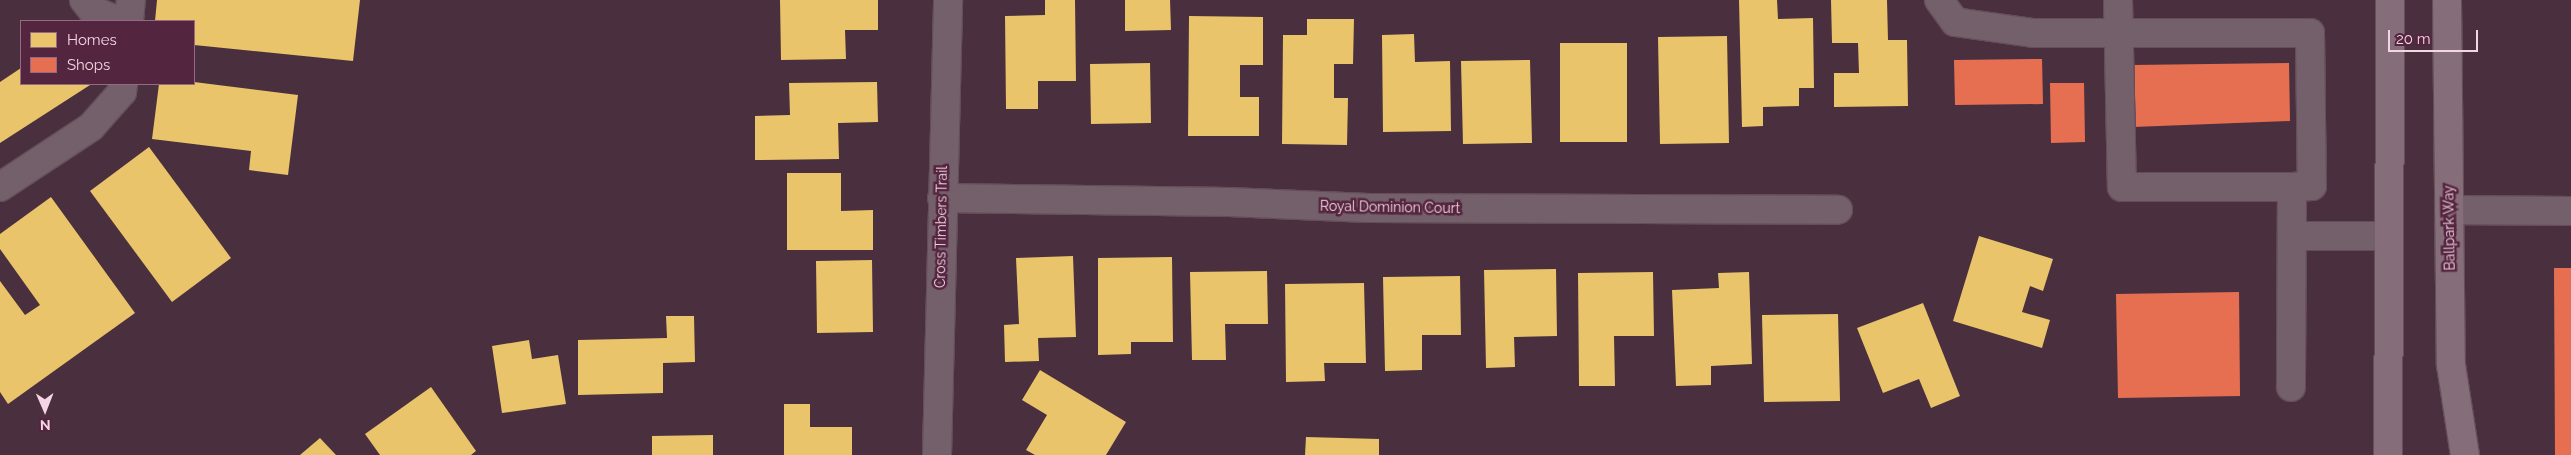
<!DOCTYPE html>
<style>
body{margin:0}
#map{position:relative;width:2571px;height:455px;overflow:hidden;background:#4a303e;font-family:Raleway,sans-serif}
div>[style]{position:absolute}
.homes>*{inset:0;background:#e9c46a}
.shops>*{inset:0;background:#e76f51}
.roads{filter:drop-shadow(1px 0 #654e5a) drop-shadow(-1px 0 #654e5a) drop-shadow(0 1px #654e5a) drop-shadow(0 -1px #654e5a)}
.minor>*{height:28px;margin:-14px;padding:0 14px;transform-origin:14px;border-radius:14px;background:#74606a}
.major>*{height:28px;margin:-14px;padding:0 14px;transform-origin:14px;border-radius:14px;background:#866d7a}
span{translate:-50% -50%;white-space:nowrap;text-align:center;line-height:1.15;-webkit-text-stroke:5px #54253f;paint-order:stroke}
.street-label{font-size:14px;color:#f3d5e3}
.legend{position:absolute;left:20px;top:20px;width:175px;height:65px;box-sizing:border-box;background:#54253f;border:1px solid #946b81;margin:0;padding:6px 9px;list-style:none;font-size:15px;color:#f3d5e3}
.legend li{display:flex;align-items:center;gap:10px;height:25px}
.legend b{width:25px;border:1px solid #946b81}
.north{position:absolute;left:20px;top:385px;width:50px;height:50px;-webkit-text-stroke:4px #54253f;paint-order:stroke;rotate:179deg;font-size:14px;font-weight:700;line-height:20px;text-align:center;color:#f3d5e3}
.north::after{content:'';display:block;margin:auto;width:18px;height:22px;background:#f3d5e3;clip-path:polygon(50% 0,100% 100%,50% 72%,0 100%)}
.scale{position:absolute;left:2388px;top:30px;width:90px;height:22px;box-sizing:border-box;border:2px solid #f3d5e3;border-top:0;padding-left:6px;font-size:15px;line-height:18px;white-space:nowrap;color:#f3d5e3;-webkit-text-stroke:4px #54253f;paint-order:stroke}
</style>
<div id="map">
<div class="homes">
<i style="clip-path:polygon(157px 0,360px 0,353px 61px,194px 45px,194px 21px,155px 21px)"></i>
<i style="clip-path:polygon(780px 0,878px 0,878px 30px,845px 30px,846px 59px,781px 60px)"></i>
<i style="clip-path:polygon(1045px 0,1075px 0,1076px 81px,1038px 81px,1038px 109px,1006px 109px,1005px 16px,1045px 15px)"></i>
<i style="clip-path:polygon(1125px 0,1170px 0,1171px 30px,1125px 31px)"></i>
<i style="clip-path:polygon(1739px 0,1777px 0,1778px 19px,1813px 18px,1814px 88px,1799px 88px,1799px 106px,1763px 107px,1763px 126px,1742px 127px)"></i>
<i style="clip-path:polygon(1831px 0,1887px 0,1888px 40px,1907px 40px,1908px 106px,1834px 107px,1834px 73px,1859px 73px,1858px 43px,1832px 43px)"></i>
<i style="clip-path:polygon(1189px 16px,1263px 17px,1263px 65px,1240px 65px,1240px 97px,1259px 97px,1259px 136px,1188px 136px)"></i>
<i style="clip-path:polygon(1307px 19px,1354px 19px,1353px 64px,1334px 64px,1334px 98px,1348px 98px,1347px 145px,1282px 144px,1283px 35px,1307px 35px)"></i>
<i style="clip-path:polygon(1414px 34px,1415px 62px,1450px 61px,1451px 131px,1383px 132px,1382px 35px)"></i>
<i style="clip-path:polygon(1727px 36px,1729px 143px,1660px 144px,1658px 37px)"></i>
<i style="clip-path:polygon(1560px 43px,1627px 43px,1627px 142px,1560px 142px)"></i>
<i style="clip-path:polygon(1530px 60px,1532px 143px,1463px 144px,1461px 61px)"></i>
<i style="clip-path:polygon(1150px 63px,1151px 123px,1091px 124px,1090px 64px)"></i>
<i style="clip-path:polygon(21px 68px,21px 84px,90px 85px,0 143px,0 82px)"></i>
<i style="clip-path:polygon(194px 82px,298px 95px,288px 175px,249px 170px,251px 151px,152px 139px,159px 84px)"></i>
<i style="clip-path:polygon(877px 82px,878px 122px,838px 123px,839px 159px,755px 160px,755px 116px,790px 115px,789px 83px)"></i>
<i style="clip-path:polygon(149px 147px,231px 258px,172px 302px,90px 191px)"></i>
<i style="clip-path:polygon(787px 173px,841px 173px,841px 211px,873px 210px,873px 250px,787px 250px)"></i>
<i style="clip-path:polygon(51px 197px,135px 313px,8px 404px,0 392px,0 281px,25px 315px,40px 305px,0 249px,0 234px)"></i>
<i style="clip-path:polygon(1979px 236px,2053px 259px,2043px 291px,2030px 286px,2022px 312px,2050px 320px,2042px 348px,1953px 321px)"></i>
<i style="clip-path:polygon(1073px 256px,1076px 337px,1038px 338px,1039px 361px,1005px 362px,1004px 325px,1019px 324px,1016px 258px)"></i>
<i style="clip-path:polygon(1172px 257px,1173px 342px,1131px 342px,1131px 354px,1098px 355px,1098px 258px)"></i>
<i style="clip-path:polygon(872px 260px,873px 332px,817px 333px,816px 261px)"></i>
<i style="clip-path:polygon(1556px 269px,1557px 336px,1514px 337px,1515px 367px,1486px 368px,1484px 270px)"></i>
<i style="clip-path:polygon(1267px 271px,1268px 324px,1225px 324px,1226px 360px,1192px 360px,1190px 272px)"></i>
<i style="clip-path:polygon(1653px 272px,1654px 336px,1614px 336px,1615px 386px,1579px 386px,1578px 273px)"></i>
<i style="clip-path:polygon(1749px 272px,1752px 364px,1711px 366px,1711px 385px,1676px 386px,1672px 290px,1719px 288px,1718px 273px)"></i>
<i style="clip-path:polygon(1460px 276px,1461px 335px,1422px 335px,1422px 370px,1385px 371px,1383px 277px)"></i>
<i style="clip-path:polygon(1364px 283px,1366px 363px,1324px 363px,1325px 381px,1286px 382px,1285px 284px)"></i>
<i style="clip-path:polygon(1923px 303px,1960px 396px,1931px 408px,1919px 379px,1883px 393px,1857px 328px)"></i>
<i style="clip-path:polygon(1838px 314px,1840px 401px,1764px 402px,1762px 315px)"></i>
<i style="clip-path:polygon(666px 316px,694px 316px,695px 362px,663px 363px,663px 393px,578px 395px,578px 340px,667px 338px)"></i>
<i style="clip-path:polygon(529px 340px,532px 359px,558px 355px,566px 404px,502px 413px,492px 346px)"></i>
<i style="clip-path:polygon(1040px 370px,1126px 422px,1106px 455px,1035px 455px,1026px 450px,1047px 415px,1022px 400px)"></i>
<i style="clip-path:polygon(431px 387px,476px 451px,471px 455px,380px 455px,365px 434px)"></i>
<i style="clip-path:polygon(784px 404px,810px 404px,810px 427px,852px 427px,852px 455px,784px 455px)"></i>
<i style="clip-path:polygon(713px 435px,713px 455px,652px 455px,652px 436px)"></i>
<i style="clip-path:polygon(1306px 437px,1379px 439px,1379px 455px,1305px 455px)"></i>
<i style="clip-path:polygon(320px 438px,336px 455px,300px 455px)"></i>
</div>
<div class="shops">
<i style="clip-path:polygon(2042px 59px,2043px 104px,1955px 105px,1954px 60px)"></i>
<i style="clip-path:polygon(2289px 63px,2290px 121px,2133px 127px,2132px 65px)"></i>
<i style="clip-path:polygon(2050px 83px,2084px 83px,2085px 142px,2051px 143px)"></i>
<i style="clip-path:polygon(2554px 268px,2571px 268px,2571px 455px,2555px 455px)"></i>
<i style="clip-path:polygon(2239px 292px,2240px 396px,2118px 398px,2116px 294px)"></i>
</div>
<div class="roads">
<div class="minor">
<i style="left:84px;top:0;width:13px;rotate:51deg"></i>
<i style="left:92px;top:10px;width:28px;rotate:23deg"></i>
<i style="left:1939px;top:0;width:27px;rotate:54deg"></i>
<i style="left:1955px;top:22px;width:79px;rotate:8deg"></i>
<i style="left:2033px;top:33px;width:277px"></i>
<i style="left:2310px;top:33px;width:153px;rotate:89.3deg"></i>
<i style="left:2312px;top:186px;width:20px;rotate:177deg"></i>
<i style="left:2118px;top:0;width:187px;rotate:88.8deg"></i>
<i style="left:2122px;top:187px;width:170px"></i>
<i style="left:2292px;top:187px;width:200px;rotate:90.3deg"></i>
<i style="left:129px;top:21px;width:21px;rotate:-85deg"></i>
<i style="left:0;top:187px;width:109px;rotate:-33.4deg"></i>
<i style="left:91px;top:127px;width:47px;rotate:-48.5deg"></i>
<i style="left:122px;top:92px;width:8px;rotate:-83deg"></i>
<i style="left:942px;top:198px;width:287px;rotate:0.8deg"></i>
<i style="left:1229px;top:202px;width:139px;rotate:2.5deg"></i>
<i style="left:1368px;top:208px;width:470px;rotate:0.2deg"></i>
<i style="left:2449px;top:210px;width:122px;rotate:0.5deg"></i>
<i style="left:2292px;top:236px;width:97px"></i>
<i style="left:937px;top:455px;width:455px;rotate:-88.6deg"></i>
</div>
<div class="major">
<i style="left:2447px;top:0;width:365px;rotate:89.4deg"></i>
<i style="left:2451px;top:365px;width:91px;rotate:81.2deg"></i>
<i style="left:2388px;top:455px;width:455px;rotate:-89.7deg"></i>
</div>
</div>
<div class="street-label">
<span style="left:1390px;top:207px;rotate:1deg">Royal Dominion Court</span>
<span style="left:941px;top:227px;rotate:-89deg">Cross Timbers Trail</span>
<span style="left:2449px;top:228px;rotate:-91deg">Ballpark Way</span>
</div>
<ul class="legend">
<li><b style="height:14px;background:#e9c46a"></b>Homes</li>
<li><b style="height:14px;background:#e76f51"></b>Shops</li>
</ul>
<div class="north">N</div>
<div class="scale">20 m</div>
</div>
